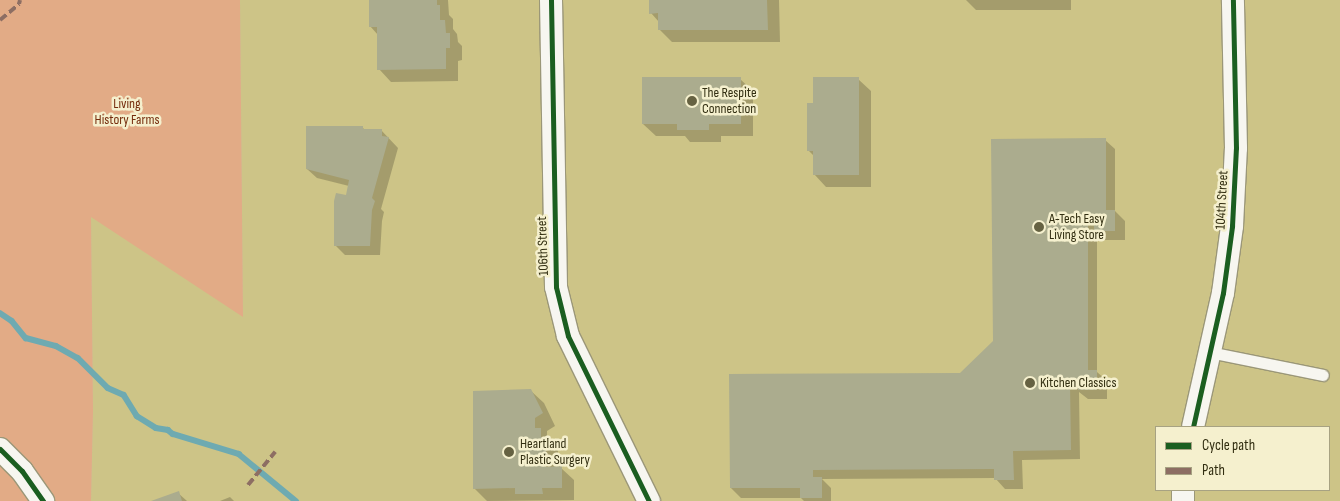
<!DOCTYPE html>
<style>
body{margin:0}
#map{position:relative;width:1340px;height:501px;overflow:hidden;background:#c8c29c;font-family:"Sofia Sans Condensed",sans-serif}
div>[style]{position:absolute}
.built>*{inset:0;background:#cdc487}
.green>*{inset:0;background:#e2ab86}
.shadow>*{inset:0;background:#0003}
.stream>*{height:5.5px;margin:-2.75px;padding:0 2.75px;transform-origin:2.75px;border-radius:2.75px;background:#6eaab1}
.building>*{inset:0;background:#abac8e}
.roads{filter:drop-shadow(1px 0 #9b9778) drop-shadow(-1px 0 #9b9778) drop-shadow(0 1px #9b9778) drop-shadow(0 -1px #9b9778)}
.service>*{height:11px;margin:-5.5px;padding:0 5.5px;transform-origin:5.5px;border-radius:5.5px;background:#f7f6f0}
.minor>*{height:22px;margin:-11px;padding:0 11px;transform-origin:11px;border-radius:11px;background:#f7f6f0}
.quiet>*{height:4px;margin-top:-2px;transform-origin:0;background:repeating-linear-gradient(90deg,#8d6e63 0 8px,transparent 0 12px)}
.cycleway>*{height:5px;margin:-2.5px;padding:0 2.5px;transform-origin:2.5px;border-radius:2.5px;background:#1b5e20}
.dots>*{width:14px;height:14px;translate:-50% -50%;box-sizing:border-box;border:2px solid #f5f0ce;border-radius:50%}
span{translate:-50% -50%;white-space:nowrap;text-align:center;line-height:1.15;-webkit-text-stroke:5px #f5f0ce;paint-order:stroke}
.poi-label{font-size:14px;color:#322e11}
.left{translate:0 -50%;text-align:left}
.park-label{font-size:14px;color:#752c0c}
.street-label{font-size:14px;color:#322e11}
.legend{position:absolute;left:1155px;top:426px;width:175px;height:65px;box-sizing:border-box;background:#f5f0ce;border:1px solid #a7a282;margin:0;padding:6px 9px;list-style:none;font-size:15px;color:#322e11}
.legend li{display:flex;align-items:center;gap:10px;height:25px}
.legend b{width:25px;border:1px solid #a7a282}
</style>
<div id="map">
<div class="built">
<i style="clip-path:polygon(evenodd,240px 0,1340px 0,1340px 501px,91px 501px,93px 411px,91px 216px,243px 316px,240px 0,1156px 427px,1329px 427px,1329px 490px,1156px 490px,1156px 427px)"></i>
</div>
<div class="green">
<i style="clip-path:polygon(0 0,240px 0,243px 317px,91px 217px,93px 411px,91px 501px,0 501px)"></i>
</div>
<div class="shadow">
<i style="clip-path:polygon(370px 0,448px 0,449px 15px,453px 19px,453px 29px,457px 34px,458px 42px,462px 46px,462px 60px,458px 61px,458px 81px,391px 82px,379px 69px,378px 35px,370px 26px)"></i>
<i style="clip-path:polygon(658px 0,779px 0,780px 42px,672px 42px,659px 29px,659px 22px,651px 13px)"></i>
<i style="clip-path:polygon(966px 0,1071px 0,1071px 10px,976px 10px)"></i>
<i style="clip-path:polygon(740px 79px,753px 91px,753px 136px,721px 136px,721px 142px,690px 142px,685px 136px,656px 136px,643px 124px)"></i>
<i style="clip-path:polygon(858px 79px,871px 91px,871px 187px,826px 187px,814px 174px,814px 156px,809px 151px,814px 105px)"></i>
<i style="clip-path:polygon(362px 127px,365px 130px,381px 130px,398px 148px,381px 209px,384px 212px,382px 221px,380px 255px,345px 255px,336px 246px,349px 186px,317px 178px,307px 169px)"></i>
<i style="clip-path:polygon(1105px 140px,1115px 149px,1115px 211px,1125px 221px,1125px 240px,1105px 240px,1097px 233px,1097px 372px,1107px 381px,1107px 399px,1088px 399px,1079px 392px,1080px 459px,1022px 460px,1023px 489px,1005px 489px,995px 478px,822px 479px,831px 488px,831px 501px,804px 501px,801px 498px,741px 498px,731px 488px,961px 374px,995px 341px)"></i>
<i style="clip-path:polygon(531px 391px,544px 403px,555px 426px,547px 431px,547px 436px,558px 451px,558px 468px,561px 468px,574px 480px,574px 500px,487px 501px,474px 488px)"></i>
<i style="clip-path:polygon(178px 493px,187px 501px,154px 501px)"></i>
<i style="clip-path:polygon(230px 497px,234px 501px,220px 501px)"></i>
</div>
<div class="stream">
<i style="left:0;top:313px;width:14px;rotate:34deg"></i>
<i style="left:12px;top:321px;width:22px;rotate:51deg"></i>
<i style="left:26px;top:338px;width:31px;rotate:15deg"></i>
<i style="left:56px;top:346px;width:25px;rotate:29deg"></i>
<i style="left:78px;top:358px;width:42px;rotate:45deg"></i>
<i style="left:108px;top:388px;width:17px;rotate:24deg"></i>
<i style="left:124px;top:395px;width:25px;rotate:58deg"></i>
<i style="left:137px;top:416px;width:22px;rotate:32deg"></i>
<i style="left:156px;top:428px;width:12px;rotate:9deg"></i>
<i style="left:168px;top:430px;width:6px;rotate:39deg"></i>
<i style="left:173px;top:434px;width:69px;rotate:16.9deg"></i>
<i style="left:239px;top:454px;width:74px;rotate:39.5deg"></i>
</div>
<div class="building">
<i style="clip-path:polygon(369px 0,437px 0,437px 5px,440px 5px,440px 20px,445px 20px,446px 33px,450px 33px,450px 48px,446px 48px,446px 69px,377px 70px,377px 27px,369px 27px)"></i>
<i style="clip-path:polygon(649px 0,767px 0,768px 30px,658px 30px,658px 13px,649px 14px)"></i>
<i style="clip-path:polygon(642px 77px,741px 77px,741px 124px,709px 124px,709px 130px,677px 130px,677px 124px,642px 124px)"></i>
<i style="clip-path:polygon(813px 77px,859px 77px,859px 175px,813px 175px,813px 151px,807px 151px,807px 103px,813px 103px)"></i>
<i style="clip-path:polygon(306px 126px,363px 126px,363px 129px,382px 129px,382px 136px,389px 137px,372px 198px,375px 201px,372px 210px,370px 246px,334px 246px,334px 201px,336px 193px,346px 195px,349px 180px,306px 169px)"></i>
<i style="clip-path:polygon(1106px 138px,1106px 210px,1115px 210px,1115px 231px,1094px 231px,1094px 222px,1088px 222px,1088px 370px,1097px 370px,1097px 390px,1078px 390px,1078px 383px,1070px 383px,1071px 450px,1013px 451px,1014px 480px,994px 480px,994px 469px,813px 470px,813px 477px,822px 477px,822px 498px,800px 498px,800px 488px,730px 488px,729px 374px,960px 373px,993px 341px,991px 139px)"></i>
<i style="clip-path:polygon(531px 389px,543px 413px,535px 418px,535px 428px,541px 428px,541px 437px,546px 437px,546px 467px,562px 466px,562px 488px,542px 488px,543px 494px,515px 494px,515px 488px,473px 489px,473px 391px)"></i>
<i style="clip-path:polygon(179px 491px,182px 501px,151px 501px)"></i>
</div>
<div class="roads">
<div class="service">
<i style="left:1209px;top:352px;width:116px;rotate:11.4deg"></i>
</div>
<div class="minor">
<i style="left:551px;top:0;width:287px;rotate:89deg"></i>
<i style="left:556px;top:287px;width:50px;rotate:76.2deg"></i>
<i style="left:568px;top:336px;width:184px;rotate:63.9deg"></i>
<i style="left:1193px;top:427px;width:137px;rotate:-77.4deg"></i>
<i style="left:1223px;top:293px;width:68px;rotate:-82.3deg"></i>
<i style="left:1232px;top:226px;width:78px;rotate:-87.1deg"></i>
<i style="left:1236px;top:148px;width:148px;rotate:-91.2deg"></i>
<i style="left:0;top:449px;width:31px;rotate:45deg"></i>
<i style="left:22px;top:471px;width:37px;rotate:55deg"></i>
<i style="left:1183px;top:501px;width:11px;rotate:-90deg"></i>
</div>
</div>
<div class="quiet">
<i style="left:0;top:20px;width:25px;rotate:-40deg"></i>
<i style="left:19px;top:4px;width:4px;rotate:-76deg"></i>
<i style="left:248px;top:485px;width:43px;rotate:-50.7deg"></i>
</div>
<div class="cycleway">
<i style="left:551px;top:0;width:287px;rotate:89deg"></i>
<i style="left:556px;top:287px;width:50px;rotate:76.2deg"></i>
<i style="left:568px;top:336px;width:184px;rotate:63.9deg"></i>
<i style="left:1193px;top:427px;width:137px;rotate:-77.4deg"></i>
<i style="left:1223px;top:293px;width:68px;rotate:-82.3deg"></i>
<i style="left:1232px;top:226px;width:78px;rotate:-87.1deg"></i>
<i style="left:1236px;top:148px;width:148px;rotate:-91.2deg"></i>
<i style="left:0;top:449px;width:31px;rotate:45deg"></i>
<i style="left:22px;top:471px;width:37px;rotate:55deg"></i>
</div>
<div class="dots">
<i style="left:692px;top:101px;background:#666242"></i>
<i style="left:1039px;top:227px;background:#666242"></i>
<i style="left:1030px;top:383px;background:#666242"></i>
<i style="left:509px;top:452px;background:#666242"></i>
</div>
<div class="poi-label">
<span class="left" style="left:702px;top:101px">The Respite<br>Connection</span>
<span class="left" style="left:1049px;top:227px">A-Tech Easy<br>Living Store</span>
<span class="left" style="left:1040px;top:383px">Kitchen Classics</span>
<span class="left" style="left:520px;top:452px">Heartland<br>Plastic Surgery</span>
</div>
<div class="park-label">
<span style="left:127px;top:112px">Living<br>History Farms</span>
</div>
<div class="street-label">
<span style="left:1222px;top:200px;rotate:-87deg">104th Street</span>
<span style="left:543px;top:246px;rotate:-92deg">106th Street</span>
</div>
<ul class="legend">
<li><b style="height:6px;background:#1b5e20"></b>Cycle path</li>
<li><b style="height:6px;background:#8d6e63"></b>Path</li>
</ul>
</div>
